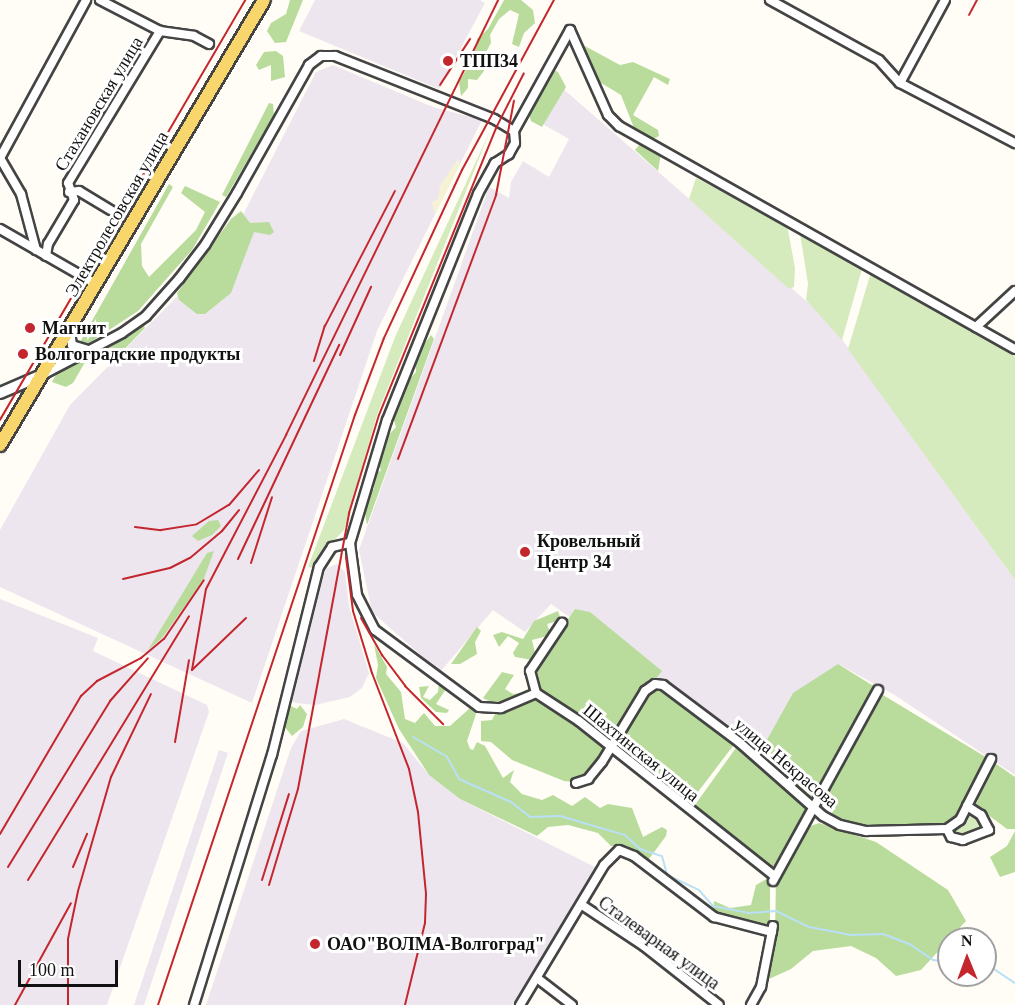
<!DOCTYPE html>
<meta charset="utf-8">
<style>
body{margin:0}
#map{position:relative;width:1015px;height:1005px;overflow:hidden;background:#fffdf5;font-family:"Times New Roman",serif}
div>[style]{position:absolute}
.industrial>*{inset:0;background:#eee6ef}
.farmland>*{inset:0;background:#f6f3d4}
.green>*{inset:0;background:#d5ebbd}
.forest>*{inset:0;background:#b9dc9c}
.stream>*{height:2px;margin:-1px;padding:0 1px;transform-origin:1px;border-radius:1px;background:#b9e0f7}
.roads{filter:drop-shadow(2px 0 #444) drop-shadow(-2px 0 #444) drop-shadow(0 2px #444) drop-shadow(0 -2px #444)}
.minor>*{height:8px;margin:-4px;padding:0 4px;transform-origin:4px;border-radius:4px;background:#fff}
.tertiary>*{height:10px;margin:-5px;padding:0 5px;transform-origin:5px;border-radius:5px;background:#fff}
.primary>*{height:12px;margin:-6px;padding:0 6px;transform-origin:6px;border-radius:6px;background:#f9d66b}
.tram>*{height:1.5px;margin:-0.75px;padding:0 0.75px;transform-origin:0.75px;border-radius:0.75px;background:#c4262e}
.rail>*{height:2px;margin:-1px;padding:0 1px;transform-origin:1px;border-radius:1px;background:#c4262e}
.dots>*{width:16px;height:16px;translate:-50% -50%;box-sizing:border-box;border:3px solid #fff;border-radius:50%}
span{translate:-50% -50%;white-space:nowrap;text-align:center;line-height:1.15;-webkit-text-stroke:6px #fff;paint-order:stroke}
.poi-label{font-size:18px;color:#111;font-weight:700}
.left{translate:0 -50%;text-align:left}
.street-label{font-size:18px;color:#111}
.north{position:absolute;left:937px;top:927px;width:60px;height:60px;box-sizing:border-box;background:#fff;border:2px solid #a0a0a0;border-radius:50%;rotate:359deg;font-size:16px;font-weight:700;line-height:24px;text-align:center;color:#111}
.north::after{content:'';display:block;margin:auto;width:21px;height:27px;background:#c4262e;clip-path:polygon(50% 0,100% 100%,50% 72%,0 100%)}
.scale{position:absolute;left:18px;top:960px;width:100px;height:27px;box-sizing:border-box;border:3px solid #111;border-top:0;padding-left:8px;font-size:18px;line-height:21px;white-space:nowrap;color:#111;-webkit-text-stroke:4px #fff;paint-order:stroke}
</style>
<div id="map">
<div class="industrial">
<i style="clip-path:polygon(315px 0,480px 0,485px 3px,439px 89px,299px 31px)"></i>
<i style="clip-path:polygon(333px 65px,433px 107px,482px 120px,377px 331px,252px 703px,0 587px,0 530px,70px 405px,227px 246px,316px 72px)"></i>
<i style="clip-path:polygon(552px 79px,828px 320px,1015px 580px,1015px 775px,893px 694px,838px 664px,762px 751px,551px 604px,525px 632px,493px 610px,440px 672px,372px 612px,359px 550px,489px 187px,509px 198px,511px 182px,523px 161px,549px 177px,569px 139px,530px 117px)"></i>
<i style="clip-path:polygon(337px 564px,345px 572px,349px 606px,369px 673px,362px 688px,350px 697px,315px 705px,296px 703px,290px 701px,317px 589px,327px 568px)"></i>
<i style="clip-path:polygon(0 599px,98px 638px,93px 651px,207px 705px,209px 712px,107px 1005px,0 1005px)"></i>
<i style="clip-path:polygon(344px 719px,403px 743px,429px 775px,460px 799px,597px 868px,512px 1005px,206px 1005px,291px 748px,301px 731px)"></i>
<i style="clip-path:polygon(219px 750px,228px 753px,144px 1005px,134px 1005px)"></i>
</div>
<div class="farmland">
<i style="clip-path:polygon(458px 159px,460px 164px,435px 215px,432px 202px,438px 199px,440px 186px)"></i>
</div>
<div class="green">
<i style="clip-path:polygon(490px 131px,377px 415px,344px 530px,320px 555px,315px 568px,308px 567px,395px 337px)"></i>
<i style="clip-path:polygon(696px 178px,787px 225px,795px 268px,794px 287px,789px 289px,689px 199px)"></i>
<i style="clip-path:polygon(800px 233px,862px 269px,842px 340px,806px 300px,808px 284px)"></i>
<i style="clip-path:polygon(871px 272px,1015px 353px,1015px 580px,848px 349px)"></i>
<i style="clip-path:polygon(968px 808px,980px 817px,987px 829px,963px 838px,952px 835px,949px 830px)"></i>
</div>
<div class="forest">
<i style="clip-path:polygon(290px 0,303px 0,286px 42px,275px 43px,267px 31px,271px 23px,286px 14px)"></i>
<i style="clip-path:polygon(504px 0,521px 0,533px 10px,535px 23px,524px 33px,519px 47px,512px 44px,519px 14px,510px 10px,499px 19px,490px 35px,491px 43px,485px 54px,477px 58px,484px 71px,477px 80px,468px 79px,468px 88px,461px 96px,459px 82px,474px 56px,477px 39px,488px 29px)"></i>
<i style="clip-path:polygon(583px 45px,620px 65px,633px 62px,670px 79px,668px 85px,654px 77px,633px 115px,658px 130px,659px 136px,653px 139px,634px 128px,621px 95px,598px 81px,588px 65px,579px 48px)"></i>
<i style="clip-path:polygon(276px 51px,283px 56px,285px 77px,271px 81px,271px 65px,259px 70px,256px 65px,264px 52px)"></i>
<i style="clip-path:polygon(551px 69px,558px 72px,566px 87px,542px 127px,531px 121px,529px 114px)"></i>
<i style="clip-path:polygon(269px 103px,273px 104px,274px 115px,226px 197px,222px 195px)"></i>
<i style="clip-path:polygon(640px 144px,661px 153px,658px 171px,635px 150px)"></i>
<i style="clip-path:polygon(169px 184px,173px 187px,141px 244px,142px 266px,149px 277px,196px 230px,205px 212px,181px 193px,185px 186px,220px 202px,192px 250px,138px 311px,83px 347px,79px 344px)"></i>
<i style="clip-path:polygon(241px 211px,250px 223px,269px 222px,274px 232px,270px 235px,254px 232px,231px 293px,205px 314px,197px 314px,179px 300px,177px 293px,231px 219px)"></i>
<i style="clip-path:polygon(142px 322px,145px 328px,110px 364px,101px 359px,101px 350px)"></i>
<i style="clip-path:polygon(431px 335px,434px 339px,367px 525px,364px 508px,368px 492px,374px 489px,375px 472px,381px 471px,378px 461px,384px 440px,396px 427px,393px 417px,407px 382px,416px 372px,415px 356px)"></i>
<i style="clip-path:polygon(88px 357px,73px 383px,66px 387px,52px 382px,57px 373px)"></i>
<i style="clip-path:polygon(218px 520px,221px 526px,212px 535px,198px 541px,192px 536px,209px 521px)"></i>
<i style="clip-path:polygon(214px 551px,203px 581px,162px 638px,148px 650px,207px 553px)"></i>
<i style="clip-path:polygon(575px 609px,590px 612px,662px 671px,654px 681px,649px 679px,608px 741px,578px 715px,538px 691px,533px 671px)"></i>
<i style="clip-path:polygon(558px 611px,561px 620px,547px 624px,551px 635px,532px 640px,535px 653px,532px 660px,515px 657px,513px 653px,519px 643px,508px 636px,499px 647px,493px 635px,502px 632px,523px 639px,534px 621px)"></i>
<i style="clip-path:polygon(477px 627px,481px 631px,475px 642px,477px 654px,460px 664px,451px 664px)"></i>
<i style="clip-path:polygon(374px 644px,387px 667px,386px 674px,401px 692px,405px 719px,415px 723px,424px 713px,435px 726px,450px 726px,470px 708px,476px 714px,467px 741px,470px 749px,473px 750px,477px 742px,485px 746px,503px 778px,514px 770px,510px 782px,522px 794px,542px 800px,553px 795px,572px 806px,585px 797px,600px 808px,608px 804px,632px 808px,643px 837px,662px 827px,667px 830px,666px 836px,649px 859px,623px 845px,611px 846px,598px 833px,568px 825px,548px 827px,537px 836px,460px 799px,429px 775px,399px 729px,376px 678px,378px 665px)"></i>
<i style="clip-path:polygon(838px 664px,875px 687px,814px 800px,758px 756px,793px 693px)"></i>
<i style="clip-path:polygon(502px 672px,514px 675px,505px 689px,513px 694px,531px 692px,574px 719px,606px 747px,586px 777px,574px 782px,564px 781px,512px 760px,491px 742px,481px 741px,481px 721px,492px 720px,499px 706px,483px 698px)"></i>
<i style="clip-path:polygon(439px 681px,446px 689px,436px 704px,449px 710px,447px 713px,436px 712px,421px 698px,419px 687px,429px 686px,423px 697px,430px 700px,438px 692px)"></i>
<i style="clip-path:polygon(656px 687px,666px 689px,736px 742px,688px 805px,614px 744px,647px 694px)"></i>
<i style="clip-path:polygon(878px 692px,989px 759px,965px 805px,953px 821px,942px 827px,860px 825px,830px 815px,832px 803px,824px 798px)"></i>
<i style="clip-path:polygon(289px 705px,297px 709px,300px 705px,307px 714px,303px 727px,292px 736px,284px 726px)"></i>
<i style="clip-path:polygon(738px 745px,811px 806px,772px 868px,692px 809px)"></i>
<i style="clip-path:polygon(992px 761px,1015px 777px,1015px 829px,1007px 829px,975px 805px,978px 800px,973px 797px)"></i>
<i style="clip-path:polygon(819px 823px,876px 842px,948px 890px,966px 921px,921px 970px,896px 976px,876px 958px,851px 946px,813px 951px,791px 969px,769px 979px,775px 935px,776px 878px,805px 828px)"></i>
<i style="clip-path:polygon(1015px 831px,1015px 872px,1000px 877px,990px 857px,1007px 846px)"></i>
<i style="clip-path:polygon(770px 877px,770px 928px,713px 913px,714px 901px,730px 908px,751px 905px,756px 885px)"></i>
</div>
<div class="stream">
<i style="left:413px;top:737px;width:39px;rotate:30deg"></i>
<i style="left:447px;top:757px;width:25px;rotate:61deg"></i>
<i style="left:459px;top:779px;width:57px;rotate:23.9deg"></i>
<i style="left:511px;top:802px;width:24px;rotate:38deg"></i>
<i style="left:530px;top:817px;width:30px;rotate:-2deg"></i>
<i style="left:560px;top:816px;width:68px;rotate:16.3deg"></i>
<i style="left:625px;top:835px;width:21px;rotate:43deg"></i>
<i style="left:640px;top:849px;width:23px;rotate:18deg"></i>
<i style="left:662px;top:856px;width:20px;rotate:75deg"></i>
<i style="left:667px;top:875px;width:35px;rotate:25deg"></i>
<i style="left:699px;top:890px;width:21px;rotate:49deg"></i>
<i style="left:713px;top:906px;width:36px;rotate:11deg"></i>
<i style="left:748px;top:913px;width:28px;rotate:-4deg"></i>
<i style="left:776px;top:911px;width:37px;rotate:26deg"></i>
<i style="left:809px;top:927px;width:43px;rotate:10.8deg"></i>
<i style="left:851px;top:935px;width:32px;rotate:-2deg"></i>
<i style="left:883px;top:934px;width:30px;rotate:21deg"></i>
<i style="left:911px;top:945px;width:27px;rotate:34deg"></i>
<i style="left:933px;top:960px;width:16px;rotate:7deg"></i>
<i style="left:985px;top:963px;width:36px;rotate:34deg"></i>
</div>
<div class="roads">
<div class="minor">
<i style="left:100px;top:0;width:68px;rotate:27.3deg"></i>
<i style="left:160px;top:31px;width:34px;rotate:8deg"></i>
<i style="left:194px;top:36px;width:17px;rotate:28deg"></i>
<i style="left:770px;top:0;width:124px;rotate:28.8deg"></i>
<i style="left:879px;top:60px;width:31px;rotate:48deg"></i>
<i style="left:900px;top:83px;width:130px;rotate:27.6deg"></i>
<i style="left:570px;top:30px;width:115px;rotate:119deg"></i>
<i style="left:514px;top:131px;width:12px;rotate:85deg"></i>
<i style="left:515px;top:143px;width:13px;rotate:119deg"></i>
<i style="left:509px;top:154px;width:17px;rotate:147deg"></i>
<i style="left:495px;top:163px;width:35px;rotate:119deg"></i>
<i style="left:478px;top:194px;width:244px;rotate:111.9deg"></i>
<i style="left:387px;top:420px;width:128px;rotate:106.7deg"></i>
<i style="left:350px;top:543px;width:52px;rotate:82.3deg"></i>
<i style="left:357px;top:595px;width:39px;rotate:63deg"></i>
<i style="left:375px;top:630px;width:129px;rotate:36.5deg"></i>
<i style="left:479px;top:707px;width:22px;rotate:3deg"></i>
<i style="left:501px;top:708px;width:38px;rotate:-23deg"></i>
<i style="left:536px;top:693px;width:51px;rotate:33.1deg"></i>
<i style="left:579px;top:721px;width:248px;rotate:38.4deg"></i>
<i style="left:570px;top:30px;width:93px;rotate:65.9deg"></i>
<i style="left:608px;top:115px;width:16px;rotate:45deg"></i>
<i style="left:619px;top:126px;width:454px;rotate:29.4deg"></i>
<i style="left:900px;top:83px;width:94px;rotate:-61.5deg"></i>
<i style="left:0;top:158px;width:180px;rotate:-61.4deg"></i>
<i style="left:0;top:158px;width:42px;rotate:59.7deg"></i>
<i style="left:21px;top:194px;width:58px;rotate:75deg"></i>
<i style="left:69px;top:192px;width:10px;rotate:-6deg"></i>
<i style="left:79px;top:191px;width:37px;rotate:31deg"></i>
<i style="left:0;top:229px;width:111px;rotate:29.8deg"></i>
<i style="left:46px;top:256px;width:12px;rotate:-81deg"></i>
<i style="left:48px;top:244px;width:51px;rotate:-59.4deg"></i>
<i style="left:74px;top:200px;width:18px;rotate:-109deg"></i>
<i style="left:68px;top:183px;width:178px;rotate:-58.8deg"></i>
<i style="left:976px;top:327px;width:53px;rotate:-42.7deg"></i>
<i style="left:70px;top:331px;width:14px;rotate:82deg"></i>
<i style="left:72px;top:345px;width:17px;rotate:17deg"></i>
<i style="left:44px;top:374px;width:88px;rotate:-27.7deg"></i>
<i style="left:122px;top:333px;width:29px;rotate:-35deg"></i>
<i style="left:146px;top:316px;width:50px;rotate:-48.3deg"></i>
<i style="left:179px;top:279px;width:43px;rotate:-52.6deg"></i>
<i style="left:205px;top:245px;width:61px;rotate:-58.4deg"></i>
<i style="left:237px;top:193px;width:147px;rotate:-60.6deg"></i>
<i style="left:309px;top:65px;width:15px;rotate:-37deg"></i>
<i style="left:321px;top:56px;width:14px"></i>
<i style="left:335px;top:56px;width:171px;rotate:21.6deg"></i>
<i style="left:494px;top:119px;width:23px;rotate:31deg"></i>
<i style="left:536px;top:693px;width:23px;rotate:-105deg"></i>
<i style="left:530px;top:671px;width:58px;rotate:-56.3deg"></i>
<i style="left:576px;top:783px;width:13px;rotate:-18deg"></i>
<i style="left:588px;top:779px;width:22px;rotate:-51deg"></i>
<i style="left:602px;top:762px;width:83px;rotate:-58.8deg"></i>
<i style="left:645px;top:691px;width:12px;rotate:-35deg"></i>
<i style="left:655px;top:684px;width:8px;rotate:7deg"></i>
<i style="left:663px;top:685px;width:95px;rotate:36.9deg"></i>
<i style="left:739px;top:742px;width:112px;rotate:41.4deg"></i>
<i style="left:823px;top:816px;width:19px;rotate:28deg"></i>
<i style="left:840px;top:825px;width:27px;rotate:13deg"></i>
<i style="left:866px;top:831px;width:81px;rotate:-1.4deg"></i>
<i style="left:947px;top:829px;width:16px;rotate:-35deg"></i>
<i style="left:960px;top:820px;width:16px;rotate:-63deg"></i>
<i style="left:967px;top:806px;width:17px;rotate:33deg"></i>
<i style="left:981px;top:815px;width:17px;rotate:62deg"></i>
<i style="left:989px;top:830px;width:28px;rotate:159deg"></i>
<i style="left:963px;top:840px;width:12px;rotate:-166deg"></i>
<i style="left:951px;top:837px;width:9px;rotate:-117deg"></i>
<i style="left:967px;top:806px;width:53px;rotate:-62.9deg"></i>
<i style="left:773px;top:881px;width:218px;rotate:-61.2deg"></i>
<i style="left:582px;top:905px;width:74px;rotate:33.5deg"></i>
<i style="left:644px;top:946px;width:95px;rotate:38.2deg"></i>
<i style="left:537px;top:978px;width:44px;rotate:37.6deg"></i>
<i style="left:194px;top:1005px;width:262px;rotate:-72.7deg"></i>
<i style="left:272px;top:755px;width:194px;rotate:-76deg"></i>
<i style="left:319px;top:567px;width:24px;rotate:-57deg"></i>
<i style="left:332px;top:547px;width:18px;rotate:-13deg"></i>
<i style="left:520px;top:1005px;width:163px;rotate:-59deg"></i>
<i style="left:604px;top:865px;width:21px;rotate:-45deg"></i>
<i style="left:619px;top:850px;width:16px;rotate:22deg"></i>
<i style="left:634px;top:856px;width:101px;rotate:37.3deg"></i>
<i style="left:714px;top:917px;width:60px;rotate:14.5deg"></i>
<i style="left:751px;top:1005px;width:21px;rotate:-61deg"></i>
<i style="left:761px;top:987px;width:62px;rotate:-78.9deg"></i>
</div>
<div class="tertiary">
<i style="left:0;top:393px;width:46px;rotate:-23.2deg"></i>
</div>
<div class="primary">
<i style="left:0;top:445px;width:517px;rotate:-59.32deg"></i>
</div>
</div>
<div class="tram">
<i style="left:0;top:420px;width:486px;rotate:-59.7deg"></i>
</div>
<div class="rail">
<i style="left:969px;top:15px;width:17px;rotate:-62deg"></i>
<i style="left:440px;top:85px;width:55px;rotate:-56.9deg"></i>
<i style="left:340px;top:355px;width:75px;rotate:-65.5deg"></i>
<i style="left:314px;top:361px;width:37px;rotate:-73deg"></i>
<i style="left:325px;top:326px;width:152px;rotate:-62.6deg"></i>
<i style="left:398px;top:459px;width:282px;rotate:-69.6deg"></i>
<i style="left:496px;top:195px;width:96px;rotate:-79.2deg"></i>
<i style="left:135px;top:527px;width:26px;rotate:7deg"></i>
<i style="left:161px;top:530px;width:36px;rotate:-9deg"></i>
<i style="left:197px;top:524px;width:37px;rotate:-31deg"></i>
<i style="left:229px;top:505px;width:46px;rotate:-49.4deg"></i>
<i style="left:346px;top:557px;width:54px;rotate:82.6deg"></i>
<i style="left:353px;top:611px;width:65px;rotate:73deg"></i>
<i style="left:372px;top:673px;width:103px;rotate:68.9deg"></i>
<i style="left:409px;top:769px;width:44px;rotate:78.2deg"></i>
<i style="left:418px;top:812px;width:82px;rotate:84.4deg"></i>
<i style="left:426px;top:894px;width:29px;rotate:92deg"></i>
<i style="left:425px;top:923px;width:84px;rotate:103.7deg"></i>
<i style="left:238px;top:559px;width:237px;rotate:-64.7deg"></i>
<i style="left:251px;top:563px;width:69px;rotate:-72.3deg"></i>
<i style="left:123px;top:579px;width:48px;rotate:-13.2deg"></i>
<i style="left:170px;top:568px;width:22px;rotate:-27deg"></i>
<i style="left:190px;top:558px;width:42px;rotate:-40.2deg"></i>
<i style="left:222px;top:531px;width:27px;rotate:-51deg"></i>
<i style="left:246px;top:618px;width:75px;rotate:136.1deg"></i>
<i style="left:192px;top:670px;width:82px;rotate:-80.2deg"></i>
<i style="left:206px;top:589px;width:174px;rotate:-62.5deg"></i>
<i style="left:286px;top:435px;width:484px;rotate:-64deg"></i>
<i style="left:361px;top:618px;width:43px;rotate:60.4deg"></i>
<i style="left:382px;top:655px;width:39px;rotate:53deg"></i>
<i style="left:405px;top:686px;width:54px;rotate:45deg"></i>
<i style="left:175px;top:742px;width:83px;rotate:-80.3deg"></i>
<i style="left:0;top:834px;width:160px;rotate:-59.6deg"></i>
<i style="left:81px;top:696px;width:22px;rotate:-43deg"></i>
<i style="left:97px;top:681px;width:50px;rotate:-27.6deg"></i>
<i style="left:141px;top:658px;width:30px;rotate:-40deg"></i>
<i style="left:164px;top:639px;width:71px;rotate:-55.9deg"></i>
<i style="left:8px;top:867px;width:195px;rotate:-58.4deg"></i>
<i style="left:110px;top:701px;width:57px;rotate:-48.5deg"></i>
<i style="left:73px;top:867px;width:36px;rotate:-67deg"></i>
<i style="left:28px;top:880px;width:309px;rotate:-58.6deg"></i>
<i style="left:262px;top:880px;width:90px;rotate:-72.6deg"></i>
<i style="left:269px;top:885px;width:100px;rotate:-73.2deg"></i>
<i style="left:298px;top:789px;width:281px;rotate:-79.5deg"></i>
<i style="left:349px;top:513px;width:102px;rotate:-73deg"></i>
<i style="left:379px;top:415px;width:312px;rotate:-67.8deg"></i>
<i style="left:497px;top:126px;width:59px;rotate:-63deg"></i>
<i style="left:15px;top:1005px;width:116px;rotate:-61.2deg"></i>
<i style="left:68px;top:1005px;width:66px;rotate:-90deg"></i>
<i style="left:68px;top:939px;width:49px;rotate:-78.2deg"></i>
<i style="left:78px;top:891px;width:119px;rotate:-73.9deg"></i>
<i style="left:111px;top:777px;width:92px;rotate:-64.3deg"></i>
<i style="left:158px;top:1005px;width:622px;rotate:-71.54deg"></i>
<i style="left:355px;top:415px;width:82px;rotate:-69.4deg"></i>
<i style="left:384px;top:338px;width:185px;rotate:-65.1deg"></i>
<i style="left:462px;top:170px;width:193px;rotate:-61.6deg"></i>
</div>
<div class="dots">
<i style="left:448px;top:61px;background:#c4262e"></i>
<i style="left:30px;top:328px;background:#c4262e"></i>
<i style="left:23px;top:354px;background:#c4262e"></i>
<i style="left:525px;top:552px;background:#c4262e"></i>
<i style="left:315px;top:944px;background:#c4262e"></i>
</div>
<div class="poi-label">
<span class="left" style="left:460px;top:61px">ТПП34</span>
<span class="left" style="left:42px;top:328px">Магнит</span>
<span class="left" style="left:35px;top:354px">Волгоградские продукты</span>
<span class="left" style="left:537px;top:552px">Кровельный<br>Центр 34</span>
<span class="left" style="left:327px;top:944px">ОАО"ВОЛМА-Волгоград"</span>
</div>
<div class="street-label">
<span style="left:99px;top:104px;rotate:-59deg">Стахановская улица</span>
<span style="left:117px;top:214px;rotate:-60deg">Электролесовская улица</span>
<span style="left:641px;top:753px;rotate:39deg">Шахтинская улица</span>
<span style="left:786px;top:763px;rotate:40deg">улица Некрасова</span>
<span style="left:659px;top:943px;rotate:36deg">Сталеварная улица</span>
</div>
<div class="north">N</div>
<div class="scale">100 m</div>
</div>
